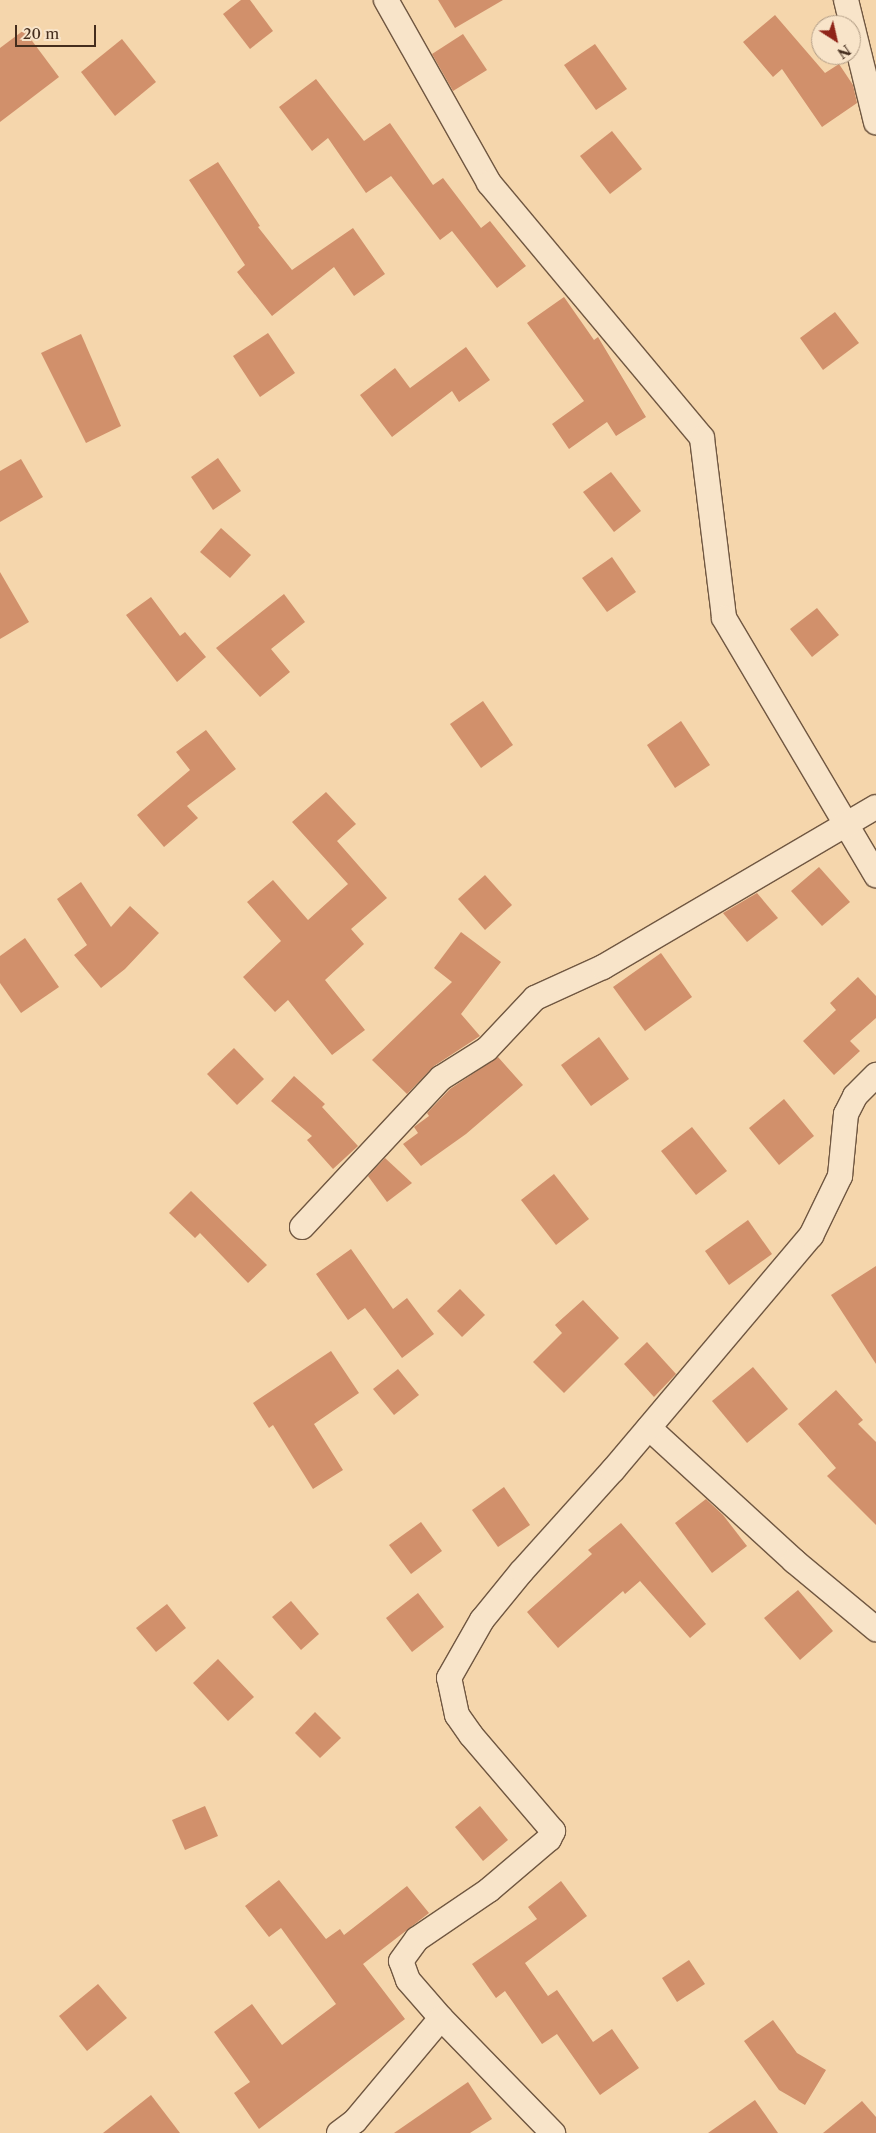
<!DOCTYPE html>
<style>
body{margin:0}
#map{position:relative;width:876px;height:2133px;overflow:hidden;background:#f5d6ac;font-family:"Libre Caslon Text",serif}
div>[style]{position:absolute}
.building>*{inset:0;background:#d1906b}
.roads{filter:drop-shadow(1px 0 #705741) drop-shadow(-1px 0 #705741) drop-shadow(0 1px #705741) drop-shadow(0 -1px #705741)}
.minor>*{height:24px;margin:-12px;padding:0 12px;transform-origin:12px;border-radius:12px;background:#f8e4c9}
span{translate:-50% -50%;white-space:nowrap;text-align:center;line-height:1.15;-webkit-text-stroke:4px #f8e4c9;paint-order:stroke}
.north{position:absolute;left:811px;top:15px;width:50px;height:50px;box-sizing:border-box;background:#f8e4c9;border:1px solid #b09b84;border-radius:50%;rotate:145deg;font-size:14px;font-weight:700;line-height:20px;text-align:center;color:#442d1d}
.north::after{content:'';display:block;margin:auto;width:18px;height:22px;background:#8f2418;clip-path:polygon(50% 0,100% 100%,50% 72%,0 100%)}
.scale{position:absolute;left:15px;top:25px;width:81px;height:22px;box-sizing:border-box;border:2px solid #442d1d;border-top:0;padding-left:6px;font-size:15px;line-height:18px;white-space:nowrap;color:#442d1d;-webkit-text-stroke:4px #f8e4c9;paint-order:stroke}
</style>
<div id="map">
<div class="building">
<i style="clip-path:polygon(241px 0,250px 0,273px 31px,250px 49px,223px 14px)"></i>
<i style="clip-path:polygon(438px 0,503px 0,455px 28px)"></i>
<i style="clip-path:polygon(775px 15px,825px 73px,839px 64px,853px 85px,857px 103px,822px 127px,782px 69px,773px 77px,743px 42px)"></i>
<i style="clip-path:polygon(24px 30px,59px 77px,0 122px,0 48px)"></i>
<i style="clip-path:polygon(463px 34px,487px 70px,453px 91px,432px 54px)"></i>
<i style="clip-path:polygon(122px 39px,156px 82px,115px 116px,81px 72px)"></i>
<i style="clip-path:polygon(595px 44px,627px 89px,596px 110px,564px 65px)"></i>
<i style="clip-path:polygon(316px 79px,364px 141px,390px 123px,433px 185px,443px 178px,481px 228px,490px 221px,526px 266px,497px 288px,452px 231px,440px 240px,391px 176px,366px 193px,328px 138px,312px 151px,279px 107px)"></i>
<i style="clip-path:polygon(612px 131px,642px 169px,610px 194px,580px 156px)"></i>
<i style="clip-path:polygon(218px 162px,260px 226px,258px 227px,292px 270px,353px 228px,385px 274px,354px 296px,334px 267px,272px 316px,237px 272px,245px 265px,189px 180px)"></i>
<i style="clip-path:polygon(564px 297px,594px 340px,598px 337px,646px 417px,616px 436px,607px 422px,569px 449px,552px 424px,584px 401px,527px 323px)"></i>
<i style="clip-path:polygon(835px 312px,859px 343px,823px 370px,800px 338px)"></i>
<i style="clip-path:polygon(268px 333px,295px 373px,260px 397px,233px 356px)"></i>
<i style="clip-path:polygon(81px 334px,121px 426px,86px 443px,41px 353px)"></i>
<i style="clip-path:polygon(466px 347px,490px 380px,459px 402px,452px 391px,392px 437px,360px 395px,395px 368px,410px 388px)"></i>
<i style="clip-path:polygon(218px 458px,241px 491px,213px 510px,191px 477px)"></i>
<i style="clip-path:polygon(21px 459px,43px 497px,0 522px,0 471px)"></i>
<i style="clip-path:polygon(611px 472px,641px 511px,614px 532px,583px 492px)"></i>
<i style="clip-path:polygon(221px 528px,251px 555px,230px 578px,200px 552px)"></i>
<i style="clip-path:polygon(612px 557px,636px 592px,607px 612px,582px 578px)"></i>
<i style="clip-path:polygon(0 572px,29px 622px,0 639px)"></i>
<i style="clip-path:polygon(284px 594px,305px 622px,271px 649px,290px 672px,260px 697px,216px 648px)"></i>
<i style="clip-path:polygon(151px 597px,180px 636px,185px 632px,206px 657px,177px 682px,126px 615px)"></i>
<i style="clip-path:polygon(817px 608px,839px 635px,812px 657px,790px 629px)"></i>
<i style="clip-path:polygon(483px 701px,513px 745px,481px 768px,450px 724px)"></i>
<i style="clip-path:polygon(681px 721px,710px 765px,675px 788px,647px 745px)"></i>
<i style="clip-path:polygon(206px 730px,236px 769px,187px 806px,198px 818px,164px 847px,137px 815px,190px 770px,176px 752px)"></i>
<i style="clip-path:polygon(326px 792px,356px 824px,337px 841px,387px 898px,351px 929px,364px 944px,325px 980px,365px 1030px,332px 1055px,288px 1000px,275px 1012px,243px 977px,281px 941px,247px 902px,273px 880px,308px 920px,348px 884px,292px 822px)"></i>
<i style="clip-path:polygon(819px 867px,850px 902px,822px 926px,791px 891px)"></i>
<i style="clip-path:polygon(485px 875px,512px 905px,485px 930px,458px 899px)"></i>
<i style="clip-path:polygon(81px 882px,111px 927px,130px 906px,159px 933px,125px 969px,101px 988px,74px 955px,87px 945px,57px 899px)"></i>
<i style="clip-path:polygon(757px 893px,778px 918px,747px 942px,723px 913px)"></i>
<i style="clip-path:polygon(461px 932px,501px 962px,461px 1014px,480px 1036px,434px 1066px,407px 1094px,372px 1060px,452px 982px,434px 968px)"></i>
<i style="clip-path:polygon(25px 938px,59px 987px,21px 1013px,0 983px,0 956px)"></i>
<i style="clip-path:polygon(661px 953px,692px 997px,645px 1031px,613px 987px)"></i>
<i style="clip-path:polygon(858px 977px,876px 996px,876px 1018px,850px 1041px,860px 1051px,834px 1075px,803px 1041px,836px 1010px,830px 1003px)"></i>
<i style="clip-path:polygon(599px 1037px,629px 1079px,591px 1106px,561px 1065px)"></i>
<i style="clip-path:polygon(234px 1048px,264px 1079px,237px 1105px,207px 1074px)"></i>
<i style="clip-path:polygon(498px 1057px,523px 1085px,466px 1134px,421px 1166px,403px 1144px,418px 1133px,414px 1127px,429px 1116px,427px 1113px,450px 1089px)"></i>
<i style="clip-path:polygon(294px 1076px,325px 1104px,322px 1107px,358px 1146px,333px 1169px,307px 1140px,312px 1136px,271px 1101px)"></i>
<i style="clip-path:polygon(784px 1099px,814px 1136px,779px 1165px,749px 1128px)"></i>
<i style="clip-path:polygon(692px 1127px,727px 1171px,696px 1195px,661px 1151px)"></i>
<i style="clip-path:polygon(385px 1158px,412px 1183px,387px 1202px,368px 1176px)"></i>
<i style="clip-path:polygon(554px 1174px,589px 1219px,556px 1245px,521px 1200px)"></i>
<i style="clip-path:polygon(191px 1191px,267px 1265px,248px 1283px,200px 1233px,195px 1238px,169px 1213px)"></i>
<i style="clip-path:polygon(748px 1220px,772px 1254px,729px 1285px,705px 1251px)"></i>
<i style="clip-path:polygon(351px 1249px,393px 1309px,407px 1298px,434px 1334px,402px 1358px,365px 1308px,348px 1320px,316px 1274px)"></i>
<i style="clip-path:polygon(876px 1266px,876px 1364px,831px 1295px)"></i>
<i style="clip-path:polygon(460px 1289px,485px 1315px,462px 1337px,437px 1311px)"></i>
<i style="clip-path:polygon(583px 1300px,619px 1338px,564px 1393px,533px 1362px,562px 1333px,555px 1325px)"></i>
<i style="clip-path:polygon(647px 1342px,676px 1374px,654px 1397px,624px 1364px)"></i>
<i style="clip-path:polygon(331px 1351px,359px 1393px,314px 1424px,343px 1470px,313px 1489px,273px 1425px,269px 1428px,253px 1403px)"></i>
<i style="clip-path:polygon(753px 1367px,788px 1409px,747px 1443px,712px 1401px)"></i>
<i style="clip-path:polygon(398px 1369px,419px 1395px,394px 1415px,373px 1389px)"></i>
<i style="clip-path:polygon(836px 1390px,863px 1420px,858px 1424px,876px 1442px,876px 1525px,827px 1476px,836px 1468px,798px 1424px)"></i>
<i style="clip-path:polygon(504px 1487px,530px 1525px,498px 1547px,472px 1510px)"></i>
<i style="clip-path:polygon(706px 1499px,723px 1515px,747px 1546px,712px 1573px,675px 1523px)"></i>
<i style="clip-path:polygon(421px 1522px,442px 1551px,411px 1574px,389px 1545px)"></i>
<i style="clip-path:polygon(621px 1523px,706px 1624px,690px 1638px,640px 1581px,625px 1594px,623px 1591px,558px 1648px,527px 1612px,592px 1554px,588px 1550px)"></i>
<i style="clip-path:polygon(798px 1590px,833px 1631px,800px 1660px,764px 1618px)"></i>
<i style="clip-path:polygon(418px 1593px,444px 1627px,412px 1652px,386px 1618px)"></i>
<i style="clip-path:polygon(291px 1601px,319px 1634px,301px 1650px,272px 1617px)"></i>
<i style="clip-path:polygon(167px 1604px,186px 1628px,156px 1652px,136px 1628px)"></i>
<i style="clip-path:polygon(218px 1659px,254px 1697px,228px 1721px,193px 1683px)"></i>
<i style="clip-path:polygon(315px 1712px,341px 1738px,320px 1758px,295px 1733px)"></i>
<i style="clip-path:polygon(205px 1806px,218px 1836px,185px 1850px,172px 1820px)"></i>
<i style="clip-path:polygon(480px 1806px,508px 1840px,483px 1861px,455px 1827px)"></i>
<i style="clip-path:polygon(279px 1880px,326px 1939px,340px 1929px,344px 1935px,407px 1886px,429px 1913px,363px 1964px,405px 2019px,259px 2129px,234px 2093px,250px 2082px,214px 2032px,252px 2004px,282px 2045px,336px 2004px,281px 1928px,269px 1937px,245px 1906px)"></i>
<i style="clip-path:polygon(561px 1881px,587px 1916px,525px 1963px,548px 1996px,557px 1990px,593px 2042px,612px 2029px,639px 2068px,600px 2095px,557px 2034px,542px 2044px,505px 1991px,496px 1998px,472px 1964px,537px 1919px,528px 1907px)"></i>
<i style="clip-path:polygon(689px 1960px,705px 1984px,677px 2002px,662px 1978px)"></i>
<i style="clip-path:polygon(98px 1984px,127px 2018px,87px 2051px,59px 2016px)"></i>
<i style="clip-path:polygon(773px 2020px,797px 2053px,826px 2070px,805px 2105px,779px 2090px,744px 2041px)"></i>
<i style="clip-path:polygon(468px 2082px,492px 2119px,470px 2133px,394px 2133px)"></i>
<i style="clip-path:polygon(151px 2095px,180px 2133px,103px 2133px)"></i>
<i style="clip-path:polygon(755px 2100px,778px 2133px,708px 2133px)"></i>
<i style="clip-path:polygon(862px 2101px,876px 2117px,876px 2133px,823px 2133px)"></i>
</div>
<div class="roads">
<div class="minor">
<i style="left:386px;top:0;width:210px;rotate:60.6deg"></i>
<i style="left:489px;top:183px;width:332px;rotate:50.1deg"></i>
<i style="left:702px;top:438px;width:181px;rotate:83deg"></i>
<i style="left:724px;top:618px;width:299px;rotate:59.4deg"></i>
<i style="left:846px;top:0;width:126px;rotate:76.2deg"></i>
<i style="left:302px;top:1227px;width:204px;rotate:-47deg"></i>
<i style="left:441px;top:1078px;width:54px;rotate:-32.2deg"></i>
<i style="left:487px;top:1049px;width:70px;rotate:-46.7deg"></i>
<i style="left:535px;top:998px;width:75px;rotate:-24.5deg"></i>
<i style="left:603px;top:967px;width:316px;rotate:-30.4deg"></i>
<i style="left:649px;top:1428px;width:197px;rotate:42.5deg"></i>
<i style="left:794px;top:1561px;width:107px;rotate:39.7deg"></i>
<i style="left:441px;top:2018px;width:50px;rotate:-131deg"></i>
<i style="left:408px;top:1980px;width:20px;rotate:-110deg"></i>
<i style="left:401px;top:1961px;width:27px;rotate:-54deg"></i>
<i style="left:417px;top:1939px;width:87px;rotate:-34.2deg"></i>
<i style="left:489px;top:1890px;width:79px;rotate:-40.4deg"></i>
<i style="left:549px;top:1839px;width:9px;rotate:-63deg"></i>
<i style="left:553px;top:1831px;width:126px;rotate:-130.5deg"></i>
<i style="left:471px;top:1735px;width:24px;rotate:-125deg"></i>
<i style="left:457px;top:1715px;width:38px;rotate:-102deg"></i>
<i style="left:449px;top:1678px;width:67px;rotate:-60.4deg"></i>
<i style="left:482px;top:1620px;width:63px;rotate:-50.8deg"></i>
<i style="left:522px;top:1571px;width:136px;rotate:-48deg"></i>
<i style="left:613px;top:1470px;width:307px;rotate:-49.8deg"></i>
<i style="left:811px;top:1236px;width:67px;rotate:-64.2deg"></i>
<i style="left:840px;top:1176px;width:62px;rotate:-84.5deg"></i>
<i style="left:846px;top:1114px;width:20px;rotate:-63deg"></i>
<i style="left:855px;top:1096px;width:30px;rotate:-45deg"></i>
<i style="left:339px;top:2133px;width:20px;rotate:-37deg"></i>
<i style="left:355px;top:2121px;width:134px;rotate:-50.1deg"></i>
<i style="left:441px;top:2018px;width:161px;rotate:45.8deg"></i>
</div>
</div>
<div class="north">N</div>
<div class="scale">20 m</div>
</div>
